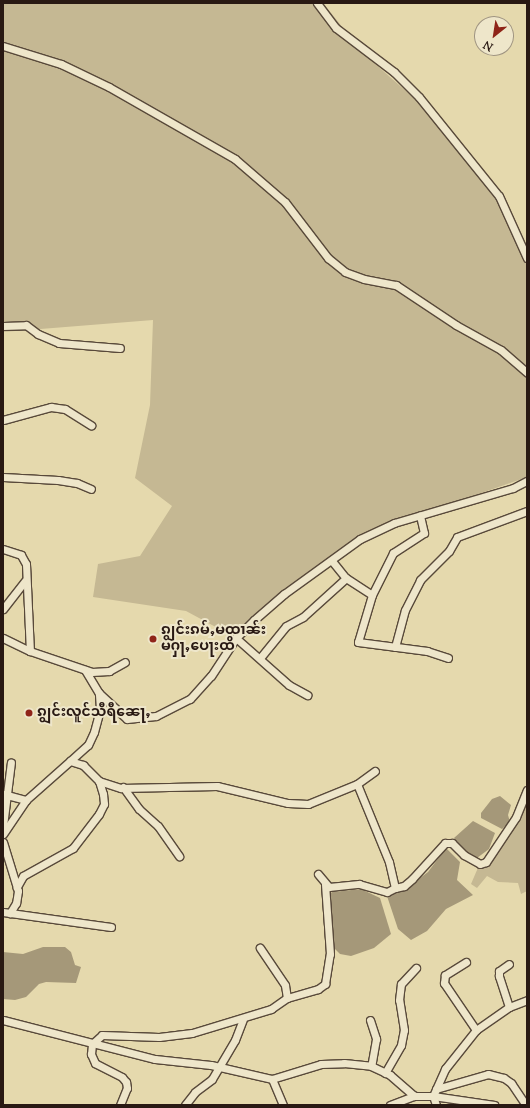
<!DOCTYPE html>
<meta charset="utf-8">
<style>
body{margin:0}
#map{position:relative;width:530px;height:1108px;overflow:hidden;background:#e5d9ad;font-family:"Sorts Mill Goudy","Noto Sans Myanmar",serif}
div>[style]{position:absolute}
.green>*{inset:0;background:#c5b893}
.water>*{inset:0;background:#a59879}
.roads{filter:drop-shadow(1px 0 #58493a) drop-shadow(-1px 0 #58493a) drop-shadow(0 1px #58493a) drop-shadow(0 -1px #58493a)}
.street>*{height:7px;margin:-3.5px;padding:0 3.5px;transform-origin:3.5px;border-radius:3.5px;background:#eee6ca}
.dots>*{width:11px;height:11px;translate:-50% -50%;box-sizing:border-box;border:2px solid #eee6ca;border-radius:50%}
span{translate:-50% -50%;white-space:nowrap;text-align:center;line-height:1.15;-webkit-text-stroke:4px #eee6ca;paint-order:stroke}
.poi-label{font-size:14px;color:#291913;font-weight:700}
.left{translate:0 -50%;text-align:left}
.frame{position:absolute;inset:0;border:4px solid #291913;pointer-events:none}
.north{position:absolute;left:474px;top:16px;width:40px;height:40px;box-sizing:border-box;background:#eee6ca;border:1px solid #9f9481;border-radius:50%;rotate:210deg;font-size:11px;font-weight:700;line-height:16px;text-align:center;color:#291913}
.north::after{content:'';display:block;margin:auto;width:14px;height:18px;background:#8f2418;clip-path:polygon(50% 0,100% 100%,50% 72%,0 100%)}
</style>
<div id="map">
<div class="green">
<i style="clip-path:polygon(3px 3px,323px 3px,364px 54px,451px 131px,513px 225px,527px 256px,527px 477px,390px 525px,272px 602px,238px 630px,225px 632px,186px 611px,93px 597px,98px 564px,140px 556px,172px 506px,135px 478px,150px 405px,153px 320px,3px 332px)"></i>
<i style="clip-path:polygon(527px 789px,527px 891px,521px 894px,518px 883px,498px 882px,487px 876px,477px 888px,471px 884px,480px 863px,496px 850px,514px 824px,515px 808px)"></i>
</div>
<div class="water">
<i style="clip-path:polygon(500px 796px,511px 805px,508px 815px,510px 822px,502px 829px,481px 818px,481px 813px,492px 799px)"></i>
<i style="clip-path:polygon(473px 821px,495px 833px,489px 849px,477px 858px,462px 850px,454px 838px)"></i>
<i style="clip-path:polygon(446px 848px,460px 862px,457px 880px,473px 895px,446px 909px,427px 931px,411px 940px,398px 929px,387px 896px,403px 891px,428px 872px)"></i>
<i style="clip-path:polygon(361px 889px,380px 898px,391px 934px,374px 948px,351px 956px,340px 954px,333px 947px,327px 897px,332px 892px)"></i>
<i style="clip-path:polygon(43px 947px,65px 947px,71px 952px,75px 965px,81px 967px,76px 983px,46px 982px,39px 984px,26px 997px,15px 1000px,3px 999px,3px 952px,23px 954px)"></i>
</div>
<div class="roads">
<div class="street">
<i style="left:317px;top:3px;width:31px;rotate:53deg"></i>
<i style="left:336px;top:28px;width:73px;rotate:37.2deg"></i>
<i style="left:394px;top:72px;width:35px;rotate:45deg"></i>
<i style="left:419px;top:97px;width:127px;rotate:51.1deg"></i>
<i style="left:499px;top:196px;width:68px;rotate:65.7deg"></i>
<i style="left:3px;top:46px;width:61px;rotate:17.2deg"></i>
<i style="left:61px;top:64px;width:53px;rotate:25.6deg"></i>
<i style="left:109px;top:87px;width:145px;rotate:29.7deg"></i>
<i style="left:235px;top:159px;width:66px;rotate:40.7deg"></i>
<i style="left:285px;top:202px;width:71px;rotate:52.5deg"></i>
<i style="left:328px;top:258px;width:22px;rotate:39deg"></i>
<i style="left:345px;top:272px;width:20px;rotate:20deg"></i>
<i style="left:364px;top:279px;width:33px;rotate:11deg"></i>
<i style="left:396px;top:285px;width:72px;rotate:33.7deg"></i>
<i style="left:456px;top:325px;width:51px;rotate:29.1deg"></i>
<i style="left:501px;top:350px;width:35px;rotate:41deg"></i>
<i style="left:3px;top:326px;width:23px;rotate:-2deg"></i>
<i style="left:26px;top:325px;width:15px;rotate:37deg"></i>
<i style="left:38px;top:334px;width:23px;rotate:23deg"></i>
<i style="left:59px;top:343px;width:61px;rotate:4.7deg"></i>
<i style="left:3px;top:420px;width:50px;rotate:-15.2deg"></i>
<i style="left:51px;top:407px;width:14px;rotate:8deg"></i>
<i style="left:65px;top:409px;width:31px;rotate:32deg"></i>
<i style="left:3px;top:477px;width:55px;rotate:3.1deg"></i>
<i style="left:58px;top:480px;width:19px;rotate:9deg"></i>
<i style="left:77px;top:483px;width:15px;rotate:23deg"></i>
<i style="left:3px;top:549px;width:19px;rotate:18deg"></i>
<i style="left:21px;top:555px;width:10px;rotate:61deg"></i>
<i style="left:26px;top:564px;width:87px;rotate:87.4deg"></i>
<i style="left:332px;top:561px;width:22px;rotate:51deg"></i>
<i style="left:346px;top:578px;width:31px;rotate:33deg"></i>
<i style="left:372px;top:595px;width:49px;rotate:106.6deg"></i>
<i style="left:358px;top:642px;width:70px;rotate:7.4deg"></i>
<i style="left:427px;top:651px;width:22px;rotate:18deg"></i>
<i style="left:372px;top:595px;width:47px;rotate:-63.4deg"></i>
<i style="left:393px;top:553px;width:37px;rotate:-33deg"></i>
<i style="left:424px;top:533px;width:18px;rotate:-103deg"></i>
<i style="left:3px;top:609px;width:36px;rotate:-52deg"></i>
<i style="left:3px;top:638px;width:30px;rotate:26deg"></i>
<i style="left:30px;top:651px;width:65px;rotate:18.7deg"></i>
<i style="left:92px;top:672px;width:17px;rotate:-3deg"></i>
<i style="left:109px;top:671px;width:18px;rotate:-29deg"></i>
<i style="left:236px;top:638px;width:71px;rotate:41.6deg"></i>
<i style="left:289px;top:685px;width:21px;rotate:29deg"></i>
<i style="left:395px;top:647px;width:38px;rotate:-75deg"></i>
<i style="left:405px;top:610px;width:34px;rotate:-63deg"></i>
<i style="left:420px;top:580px;width:41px;rotate:-45deg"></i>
<i style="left:449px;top:551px;width:16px;rotate:-60deg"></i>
<i style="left:457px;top:537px;width:75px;rotate:-20.4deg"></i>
<i style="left:260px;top:658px;width:41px;rotate:-50.9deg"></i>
<i style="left:286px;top:626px;width:19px;rotate:-28deg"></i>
<i style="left:303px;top:617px;width:58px;rotate:-42.2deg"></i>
<i style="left:85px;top:670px;width:27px;rotate:59deg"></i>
<i style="left:99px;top:693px;width:38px;rotate:43deg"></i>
<i style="left:127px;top:719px;width:29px;rotate:-6deg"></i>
<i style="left:156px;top:716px;width:38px;rotate:-27deg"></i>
<i style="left:190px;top:699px;width:31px;rotate:-48deg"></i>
<i style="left:211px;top:676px;width:45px;rotate:-56.7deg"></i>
<i style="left:236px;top:638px;width:25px;rotate:-45deg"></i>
<i style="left:254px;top:620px;width:40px;rotate:-41deg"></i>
<i style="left:284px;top:594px;width:94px;rotate:-35.9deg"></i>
<i style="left:360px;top:539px;width:38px;rotate:-25deg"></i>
<i style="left:394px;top:523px;width:124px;rotate:-16.4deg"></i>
<i style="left:513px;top:488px;width:16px;rotate:-27deg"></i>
<i style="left:70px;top:761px;width:24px;rotate:-42deg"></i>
<i style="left:88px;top:745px;width:14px;rotate:-65deg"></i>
<i style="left:94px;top:732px;width:24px;rotate:-75deg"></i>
<i style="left:100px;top:709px;width:16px;rotate:-94deg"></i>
<i style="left:99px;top:781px;width:23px;rotate:18deg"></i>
<i style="left:121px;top:788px;width:96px;rotate:-1.2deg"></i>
<i style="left:217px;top:786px;width:73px;rotate:13.5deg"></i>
<i style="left:288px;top:803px;width:20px;rotate:3deg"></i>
<i style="left:308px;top:804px;width:53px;rotate:-22.2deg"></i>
<i style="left:357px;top:784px;width:22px;rotate:-36deg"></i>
<i style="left:123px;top:787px;width:27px;rotate:54deg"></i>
<i style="left:139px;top:809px;width:25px;rotate:42deg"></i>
<i style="left:158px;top:826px;width:37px;rotate:55deg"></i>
<i style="left:3px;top:794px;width:24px;rotate:15deg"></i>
<i style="left:26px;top:800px;width:59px;rotate:-41.6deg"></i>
<i style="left:70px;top:761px;width:14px;rotate:17deg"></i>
<i style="left:83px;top:765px;width:23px;rotate:45deg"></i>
<i style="left:99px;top:781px;width:14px;rotate:73deg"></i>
<i style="left:103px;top:794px;width:10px;rotate:84deg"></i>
<i style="left:104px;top:804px;width:11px;rotate:117deg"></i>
<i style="left:99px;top:814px;width:43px;rotate:127.4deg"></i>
<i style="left:73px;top:848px;width:57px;rotate:150.8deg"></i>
<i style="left:23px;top:876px;width:13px;rotate:119deg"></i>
<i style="left:3px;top:826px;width:64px;rotate:-82.9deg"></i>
<i style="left:3px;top:834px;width:41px;rotate:-55.9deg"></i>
<i style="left:3px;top:842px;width:51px;rotate:73deg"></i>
<i style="left:18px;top:891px;width:12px;rotate:99deg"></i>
<i style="left:16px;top:903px;width:12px;rotate:121deg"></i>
<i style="left:318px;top:874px;width:17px;rotate:50deg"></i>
<i style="left:329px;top:887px;width:30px;rotate:-6deg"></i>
<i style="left:359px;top:884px;width:29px;rotate:16deg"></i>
<i style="left:387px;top:892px;width:9px;rotate:-27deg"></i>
<i style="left:395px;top:888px;width:27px;rotate:-103deg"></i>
<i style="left:389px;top:862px;width:84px;rotate:-112.3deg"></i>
<i style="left:395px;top:888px;width:9px;rotate:-13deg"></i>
<i style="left:404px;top:886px;width:11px;rotate:-41deg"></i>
<i style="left:412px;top:879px;width:49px;rotate:-47.5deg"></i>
<i style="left:445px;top:843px;width:7px"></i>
<i style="left:452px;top:843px;width:17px;rotate:45deg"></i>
<i style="left:464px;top:855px;width:18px;rotate:29deg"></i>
<i style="left:480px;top:864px;width:6px;rotate:-18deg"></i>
<i style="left:486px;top:862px;width:54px;rotate:-56.3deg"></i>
<i style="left:516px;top:817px;width:29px;rotate:-68deg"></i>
<i style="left:3px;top:912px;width:109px;rotate:7.9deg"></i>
<i style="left:466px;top:962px;width:25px;rotate:148deg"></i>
<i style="left:445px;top:975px;width:8px;rotate:97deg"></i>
<i style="left:444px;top:983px;width:57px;rotate:55.8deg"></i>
<i style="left:287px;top:998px;width:32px;rotate:-16deg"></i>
<i style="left:318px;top:989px;width:9px;rotate:-36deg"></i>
<i style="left:325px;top:984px;width:30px;rotate:-81deg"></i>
<i style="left:330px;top:954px;width:70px;rotate:-94.1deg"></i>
<i style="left:509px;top:1007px;width:33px;rotate:-108deg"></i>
<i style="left:499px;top:976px;width:5px;rotate:-90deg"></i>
<i style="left:499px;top:971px;width:12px;rotate:-35deg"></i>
<i style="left:3px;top:1020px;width:157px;rotate:14.4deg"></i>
<i style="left:155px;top:1059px;width:56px;rotate:6.1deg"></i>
<i style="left:211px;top:1065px;width:63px;rotate:12.9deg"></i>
<i style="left:272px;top:1079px;width:51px;rotate:-17deg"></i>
<i style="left:321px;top:1064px;width:23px;rotate:-2deg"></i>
<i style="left:344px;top:1063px;width:27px;rotate:6deg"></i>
<i style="left:371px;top:1066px;width:21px;rotate:25deg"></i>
<i style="left:390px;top:1075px;width:32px;rotate:41deg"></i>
<i style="left:370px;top:1020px;width:20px;rotate:72deg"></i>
<i style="left:376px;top:1039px;width:27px;rotate:100deg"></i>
<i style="left:385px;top:1073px;width:32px;rotate:-60deg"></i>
<i style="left:401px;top:1045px;width:15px;rotate:-79deg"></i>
<i style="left:404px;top:1030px;width:30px;rotate:-99deg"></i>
<i style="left:399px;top:1000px;width:16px;rotate:-83deg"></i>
<i style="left:401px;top:984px;width:22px;rotate:-47deg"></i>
<i style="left:272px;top:1079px;width:28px;rotate:67deg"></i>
<i style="left:436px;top:1089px;width:54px;rotate:-16.1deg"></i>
<i style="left:488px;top:1074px;width:16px;rotate:14deg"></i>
<i style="left:504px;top:1078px;width:9px;rotate:36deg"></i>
<i style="left:511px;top:1083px;width:27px;rotate:56deg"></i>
<i style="left:120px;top:1105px;width:18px;rotate:-68deg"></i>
<i style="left:127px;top:1088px;width:6px;rotate:-99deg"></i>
<i style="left:126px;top:1082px;width:6px;rotate:-129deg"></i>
<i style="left:122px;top:1077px;width:30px;rotate:-153deg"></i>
<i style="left:95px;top:1063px;width:10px;rotate:-114deg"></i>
<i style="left:91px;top:1054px;width:10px;rotate:-84deg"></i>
<i style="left:92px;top:1044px;width:13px;rotate:-42deg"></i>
<i style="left:102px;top:1035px;width:57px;rotate:2deg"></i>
<i style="left:159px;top:1037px;width:33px;rotate:-7deg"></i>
<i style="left:192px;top:1033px;width:83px;rotate:-16.9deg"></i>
<i style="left:271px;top:1009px;width:19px;rotate:-35deg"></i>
<i style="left:287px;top:998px;width:13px;rotate:-99deg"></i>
<i style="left:285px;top:985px;width:45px;rotate:-124deg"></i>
<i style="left:185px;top:1105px;width:16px;rotate:-52deg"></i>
<i style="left:195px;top:1092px;width:21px;rotate:-37deg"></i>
<i style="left:212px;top:1079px;width:45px;rotate:-59.5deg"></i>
<i style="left:235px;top:1040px;width:22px;rotate:-69deg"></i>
<i style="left:390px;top:1105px;width:26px;rotate:-21deg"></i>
<i style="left:414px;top:1096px;width:19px"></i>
<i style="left:433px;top:1096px;width:62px;rotate:8.4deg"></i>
<i style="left:436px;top:1105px;width:9px;rotate:-108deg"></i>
<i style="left:433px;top:1096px;width:30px;rotate:-66deg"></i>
<i style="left:445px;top:1069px;width:50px;rotate:-51.5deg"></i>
<i style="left:476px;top:1030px;width:40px;rotate:-34.9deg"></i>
<i style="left:509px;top:1007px;width:19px;rotate:-21deg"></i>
</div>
</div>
<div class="dots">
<i style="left:153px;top:639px;background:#8f2418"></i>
<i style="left:29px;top:713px;background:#8f2418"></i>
</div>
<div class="poi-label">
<span class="left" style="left:161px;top:639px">ၵျွင်းၵမ်ႇမထၢၼ်း<br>မႁႃႇပေႃးထိ</span>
<span class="left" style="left:37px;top:713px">ၵျွင်းလူင်သီရီၼေႃႇ</span>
</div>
<div class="frame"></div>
<div class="north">N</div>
</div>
